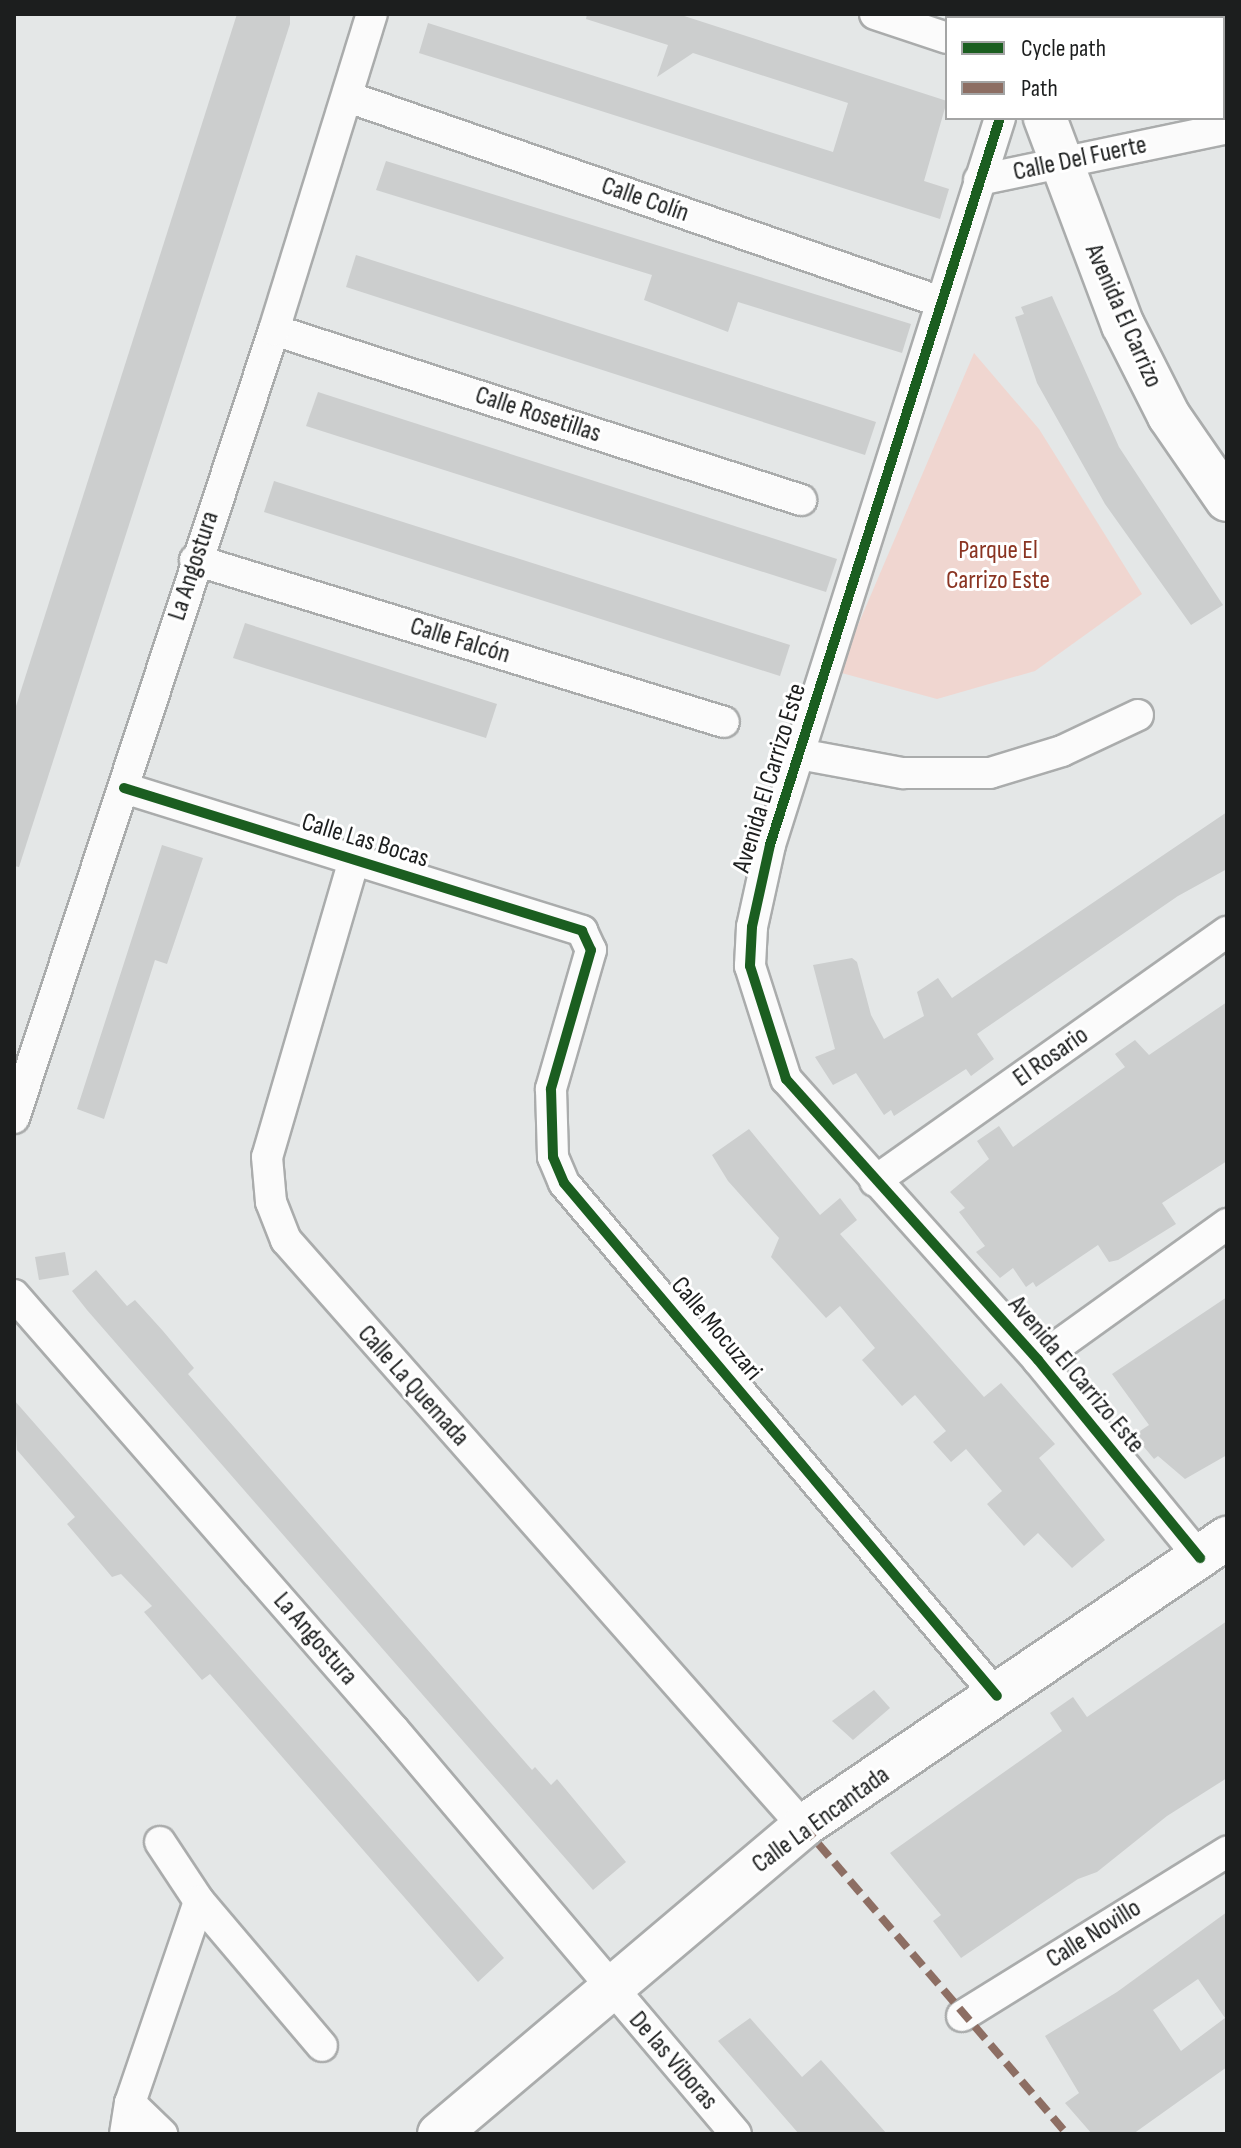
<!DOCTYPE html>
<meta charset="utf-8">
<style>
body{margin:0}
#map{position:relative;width:1241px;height:2148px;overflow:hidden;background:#e4e7e7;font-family:"Sofia Sans Condensed",sans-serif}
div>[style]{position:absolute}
.green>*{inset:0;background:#f0d6d0}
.building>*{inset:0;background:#cccece}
.roads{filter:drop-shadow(2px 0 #aaacac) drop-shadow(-2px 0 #aaacac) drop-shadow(0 2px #aaacac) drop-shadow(0 -2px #aaacac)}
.street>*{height:30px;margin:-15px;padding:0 15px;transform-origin:15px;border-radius:15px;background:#fbfbfb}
.secondary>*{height:42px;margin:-21px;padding:0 21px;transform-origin:21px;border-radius:21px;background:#fbfbfb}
.quiet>*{height:8px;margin-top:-4px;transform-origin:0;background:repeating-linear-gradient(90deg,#8d6e63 0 16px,transparent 0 24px)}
.cycleway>*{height:10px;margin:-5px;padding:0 5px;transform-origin:5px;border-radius:5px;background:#1b5e20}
span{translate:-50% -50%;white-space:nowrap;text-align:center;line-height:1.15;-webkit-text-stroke:6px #fff;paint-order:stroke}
.street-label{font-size:26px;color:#1c1e1e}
.park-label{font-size:26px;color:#8a3422}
.frame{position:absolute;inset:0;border:16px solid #1c1e1e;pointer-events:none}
.legend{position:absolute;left:945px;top:16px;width:280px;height:104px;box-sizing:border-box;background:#fff;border:2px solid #a4a5a5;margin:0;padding:10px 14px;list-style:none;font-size:24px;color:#1c1e1e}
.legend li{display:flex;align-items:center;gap:16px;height:40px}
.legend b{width:40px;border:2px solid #a4a5a5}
</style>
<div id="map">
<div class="green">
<i style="clip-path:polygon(974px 353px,1039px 429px,1142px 594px,1035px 671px,937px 699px,838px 672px)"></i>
</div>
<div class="building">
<i style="clip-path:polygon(237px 14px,290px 14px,290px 24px,19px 867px,14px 866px,16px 706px)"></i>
<i style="clip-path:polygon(587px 14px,678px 14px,947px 101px,924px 181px,949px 189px,940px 219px,419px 53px,428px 23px,833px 152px,848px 103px,693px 53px,657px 77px,668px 45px,586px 19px)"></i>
<i style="clip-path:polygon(386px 161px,911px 324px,902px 353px,738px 302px,728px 332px,644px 300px,652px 275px,376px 190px)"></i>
<i style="clip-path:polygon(356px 255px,876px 422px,865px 455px,346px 287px)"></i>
<i style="clip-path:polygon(1052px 296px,1119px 447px,1223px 605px,1191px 625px,1105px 504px,1037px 383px,1015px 317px,1024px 314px,1021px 307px)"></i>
<i style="clip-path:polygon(318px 392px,837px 559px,826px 592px,306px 426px)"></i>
<i style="clip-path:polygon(274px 481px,790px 645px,780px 676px,264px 512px)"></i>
<i style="clip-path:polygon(245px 623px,497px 704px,486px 738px,233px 658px)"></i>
<i style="clip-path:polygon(1227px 812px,1227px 869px,1178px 896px,977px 1034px,994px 1059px,971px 1076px,966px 1069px,894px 1116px,891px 1110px,884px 1115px,856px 1073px,833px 1085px,815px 1057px,835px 1049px,813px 965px,852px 958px,857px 962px,871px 1015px,884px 1039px,924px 1016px,917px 992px,938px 978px,952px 998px)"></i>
<i style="clip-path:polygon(162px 845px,203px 858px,167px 964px,155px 960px,104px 1119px,77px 1109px)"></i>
<i style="clip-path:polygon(1227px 1002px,1227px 1161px,1162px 1203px,1176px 1224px,1118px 1260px,1109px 1262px,1098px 1245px,1036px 1287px,1033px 1282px,1026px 1287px,1013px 1268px,1000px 1278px,976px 1252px,985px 1246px,959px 1212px,965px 1208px,950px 1192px,989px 1159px,977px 1141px,999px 1126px,1013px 1147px,1125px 1067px,1115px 1054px,1135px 1040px,1149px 1055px)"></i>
<i style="clip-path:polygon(749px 1129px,820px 1215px,840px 1198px,857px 1220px,840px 1234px,984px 1397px,1001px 1383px,1055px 1444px,1039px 1458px,1105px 1540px,1072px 1568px,1038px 1533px,1024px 1546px,987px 1504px,1002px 1491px,966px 1449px,951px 1462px,933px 1442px,946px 1431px,915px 1395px,902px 1406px,862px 1360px,875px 1348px,840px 1306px,826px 1318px,771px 1257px,779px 1238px,728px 1181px,712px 1155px)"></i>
<i style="clip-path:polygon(65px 1252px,69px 1275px,39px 1280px,35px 1257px)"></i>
<i style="clip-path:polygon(96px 1270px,127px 1306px,135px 1300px,163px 1331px,194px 1368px,188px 1374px,491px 1723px,532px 1770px,535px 1767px,551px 1785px,557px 1779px,626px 1862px,593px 1890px,87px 1310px,72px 1291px)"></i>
<i style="clip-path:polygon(1227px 1297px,1227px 1455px,1185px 1479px,1158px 1456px,1154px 1459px,1134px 1435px,1149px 1425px,1112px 1374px)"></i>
<i style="clip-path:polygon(14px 1400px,504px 1958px,478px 1982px,210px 1674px,202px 1680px,144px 1612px,152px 1606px,121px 1574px,112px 1577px,67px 1524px,75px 1517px,17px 1450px)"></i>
<i style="clip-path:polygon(1227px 1621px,1227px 1778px,1167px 1816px,1097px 1872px,1078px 1879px,961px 1958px,933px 1921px,941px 1915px,890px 1853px,1062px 1731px,1050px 1713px,1073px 1697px,1087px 1717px)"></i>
<i style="clip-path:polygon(874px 1690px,890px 1708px,853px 1740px,832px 1721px)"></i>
<i style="clip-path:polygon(evenodd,1227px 1912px,1227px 2067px,1133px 2134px,1092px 2134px,1065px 2103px,1079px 2093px,1045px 2036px,1117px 1992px,1227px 1912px,1198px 1979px,1225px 2018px,1181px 2051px,1153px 2010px,1198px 1979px)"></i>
<i style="clip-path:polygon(750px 2018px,802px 2077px,821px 2060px,887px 2134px,799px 2134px,718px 2041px)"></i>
</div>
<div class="roads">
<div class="street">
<i style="left:875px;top:14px;width:76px;rotate:18.4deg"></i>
<i style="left:348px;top:97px;width:627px;rotate:19.07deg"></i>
<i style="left:1000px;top:118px;width:763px;rotate:107.56deg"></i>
<i style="left:770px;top:845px;width:84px;rotate:102.4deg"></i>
<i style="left:752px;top:927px;width:39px;rotate:93deg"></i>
<i style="left:750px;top:966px;width:119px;rotate:72.3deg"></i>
<i style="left:786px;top:1079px;width:377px;rotate:48.1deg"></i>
<i style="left:1038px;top:1360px;width:256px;rotate:50.7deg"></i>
<i style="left:979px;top:180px;width:253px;rotate:-11.8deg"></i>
<i style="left:274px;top:330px;width:554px;rotate:17.88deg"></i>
<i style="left:195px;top:560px;width:553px;rotate:17.03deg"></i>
<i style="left:799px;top:754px;width:106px;rotate:10.4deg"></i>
<i style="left:903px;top:773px;width:87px"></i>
<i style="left:990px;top:773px;width:75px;rotate:-17deg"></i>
<i style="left:1062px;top:751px;width:84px;rotate:-25.3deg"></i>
<i style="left:124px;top:788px;width:480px;rotate:17.3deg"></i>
<i style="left:582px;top:931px;width:21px;rotate:65deg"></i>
<i style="left:591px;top:950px;width:145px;rotate:106.1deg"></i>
<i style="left:551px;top:1089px;width:68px;rotate:88.3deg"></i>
<i style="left:553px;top:1157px;width:28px;rotate:67deg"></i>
<i style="left:564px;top:1183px;width:671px;rotate:49.83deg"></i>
<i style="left:354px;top:860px;width:309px;rotate:106.3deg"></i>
<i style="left:267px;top:1157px;width:45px;rotate:84.9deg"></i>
<i style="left:271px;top:1202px;width:41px;rotate:68.5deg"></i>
<i style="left:286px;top:1240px;width:781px;rotate:48.58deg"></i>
<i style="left:14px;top:1118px;width:830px;rotate:-71.74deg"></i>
<i style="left:274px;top:330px;width:331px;rotate:-72.8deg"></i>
<i style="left:875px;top:1181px;width:431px;rotate:-35.3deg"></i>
<i style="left:14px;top:1295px;width:578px;rotate:48.86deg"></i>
<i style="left:394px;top:1730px;width:529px;rotate:49.75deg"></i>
<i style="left:1038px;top:1360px;width:233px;rotate:-35.7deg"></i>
<i style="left:160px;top:1842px;width:71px;rotate:56.5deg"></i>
<i style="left:199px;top:1901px;width:190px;rotate:49.7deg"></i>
<i style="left:962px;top:2016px;width:312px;rotate:-31.8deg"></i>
<i style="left:130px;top:2103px;width:45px;rotate:44.1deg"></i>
<i style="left:125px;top:2134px;width:31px;rotate:-81deg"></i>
<i style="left:130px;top:2103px;width:213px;rotate:-71.1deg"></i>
</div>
<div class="secondary">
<i style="left:1033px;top:18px;width:4px;rotate:-63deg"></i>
<i style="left:1045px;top:118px;width:221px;rotate:69.4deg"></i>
<i style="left:1123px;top:325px;width:102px;rotate:63.2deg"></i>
<i style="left:1169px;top:416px;width:102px;rotate:55.4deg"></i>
<i style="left:439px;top:2134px;width:477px;rotate:-40.2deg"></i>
<i style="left:803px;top:1826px;width:513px;rotate:-34.19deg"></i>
</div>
</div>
<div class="quiet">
<i style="left:803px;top:1826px;width:406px;rotate:49.4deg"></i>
</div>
<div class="cycleway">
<i style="left:1000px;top:118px;width:763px;rotate:107.56deg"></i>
<i style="left:770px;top:845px;width:84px;rotate:102.4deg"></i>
<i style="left:752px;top:927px;width:39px;rotate:93deg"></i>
<i style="left:750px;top:966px;width:119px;rotate:72.3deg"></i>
<i style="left:786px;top:1079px;width:377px;rotate:48.1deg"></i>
<i style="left:1038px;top:1360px;width:256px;rotate:50.7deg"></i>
<i style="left:124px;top:788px;width:480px;rotate:17.3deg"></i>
<i style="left:582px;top:931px;width:21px;rotate:65deg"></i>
<i style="left:591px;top:950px;width:145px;rotate:106.1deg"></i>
<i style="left:551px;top:1089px;width:68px;rotate:88.3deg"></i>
<i style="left:553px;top:1157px;width:28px;rotate:67deg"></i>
<i style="left:564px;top:1183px;width:671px;rotate:49.83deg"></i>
</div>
<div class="street-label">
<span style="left:1080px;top:159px;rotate:-12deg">Calle Del Fuerte</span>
<span style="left:645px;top:200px;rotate:19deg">Calle Colín</span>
<span style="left:1123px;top:316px;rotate:66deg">Avenida El Carrizo</span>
<span style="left:538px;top:415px;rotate:18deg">Calle Rosetillas</span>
<span style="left:194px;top:566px;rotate:-72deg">La Angostura</span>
<span style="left:460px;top:641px;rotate:17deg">Calle Falcón</span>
<span style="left:770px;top:778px;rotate:-73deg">Avenida El Carrizo Este</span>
<span style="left:365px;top:841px;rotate:17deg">Calle Las Bocas</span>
<span style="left:1051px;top:1057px;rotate:-35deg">El Rosario</span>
<span style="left:716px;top:1329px;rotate:50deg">Calle Mocuzari</span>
<span style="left:1076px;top:1375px;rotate:50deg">Avenida El Carrizo Este</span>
<span style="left:413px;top:1386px;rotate:48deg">Calle La Quemada</span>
<span style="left:315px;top:1639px;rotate:49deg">La Angostura</span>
<span style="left:821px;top:1820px;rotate:-36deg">Calle La Encantada</span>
<span style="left:1094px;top:1934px;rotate:-32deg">Calle Novillo</span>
<span style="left:673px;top:2061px;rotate:49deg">De las Viboras</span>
</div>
<div class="park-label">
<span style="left:998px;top:566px">Parque El<br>Carrizo Este</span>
</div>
<div class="frame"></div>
<ul class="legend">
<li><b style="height:10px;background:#1b5e20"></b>Cycle path</li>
<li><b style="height:10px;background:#8d6e63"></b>Path</li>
</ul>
</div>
